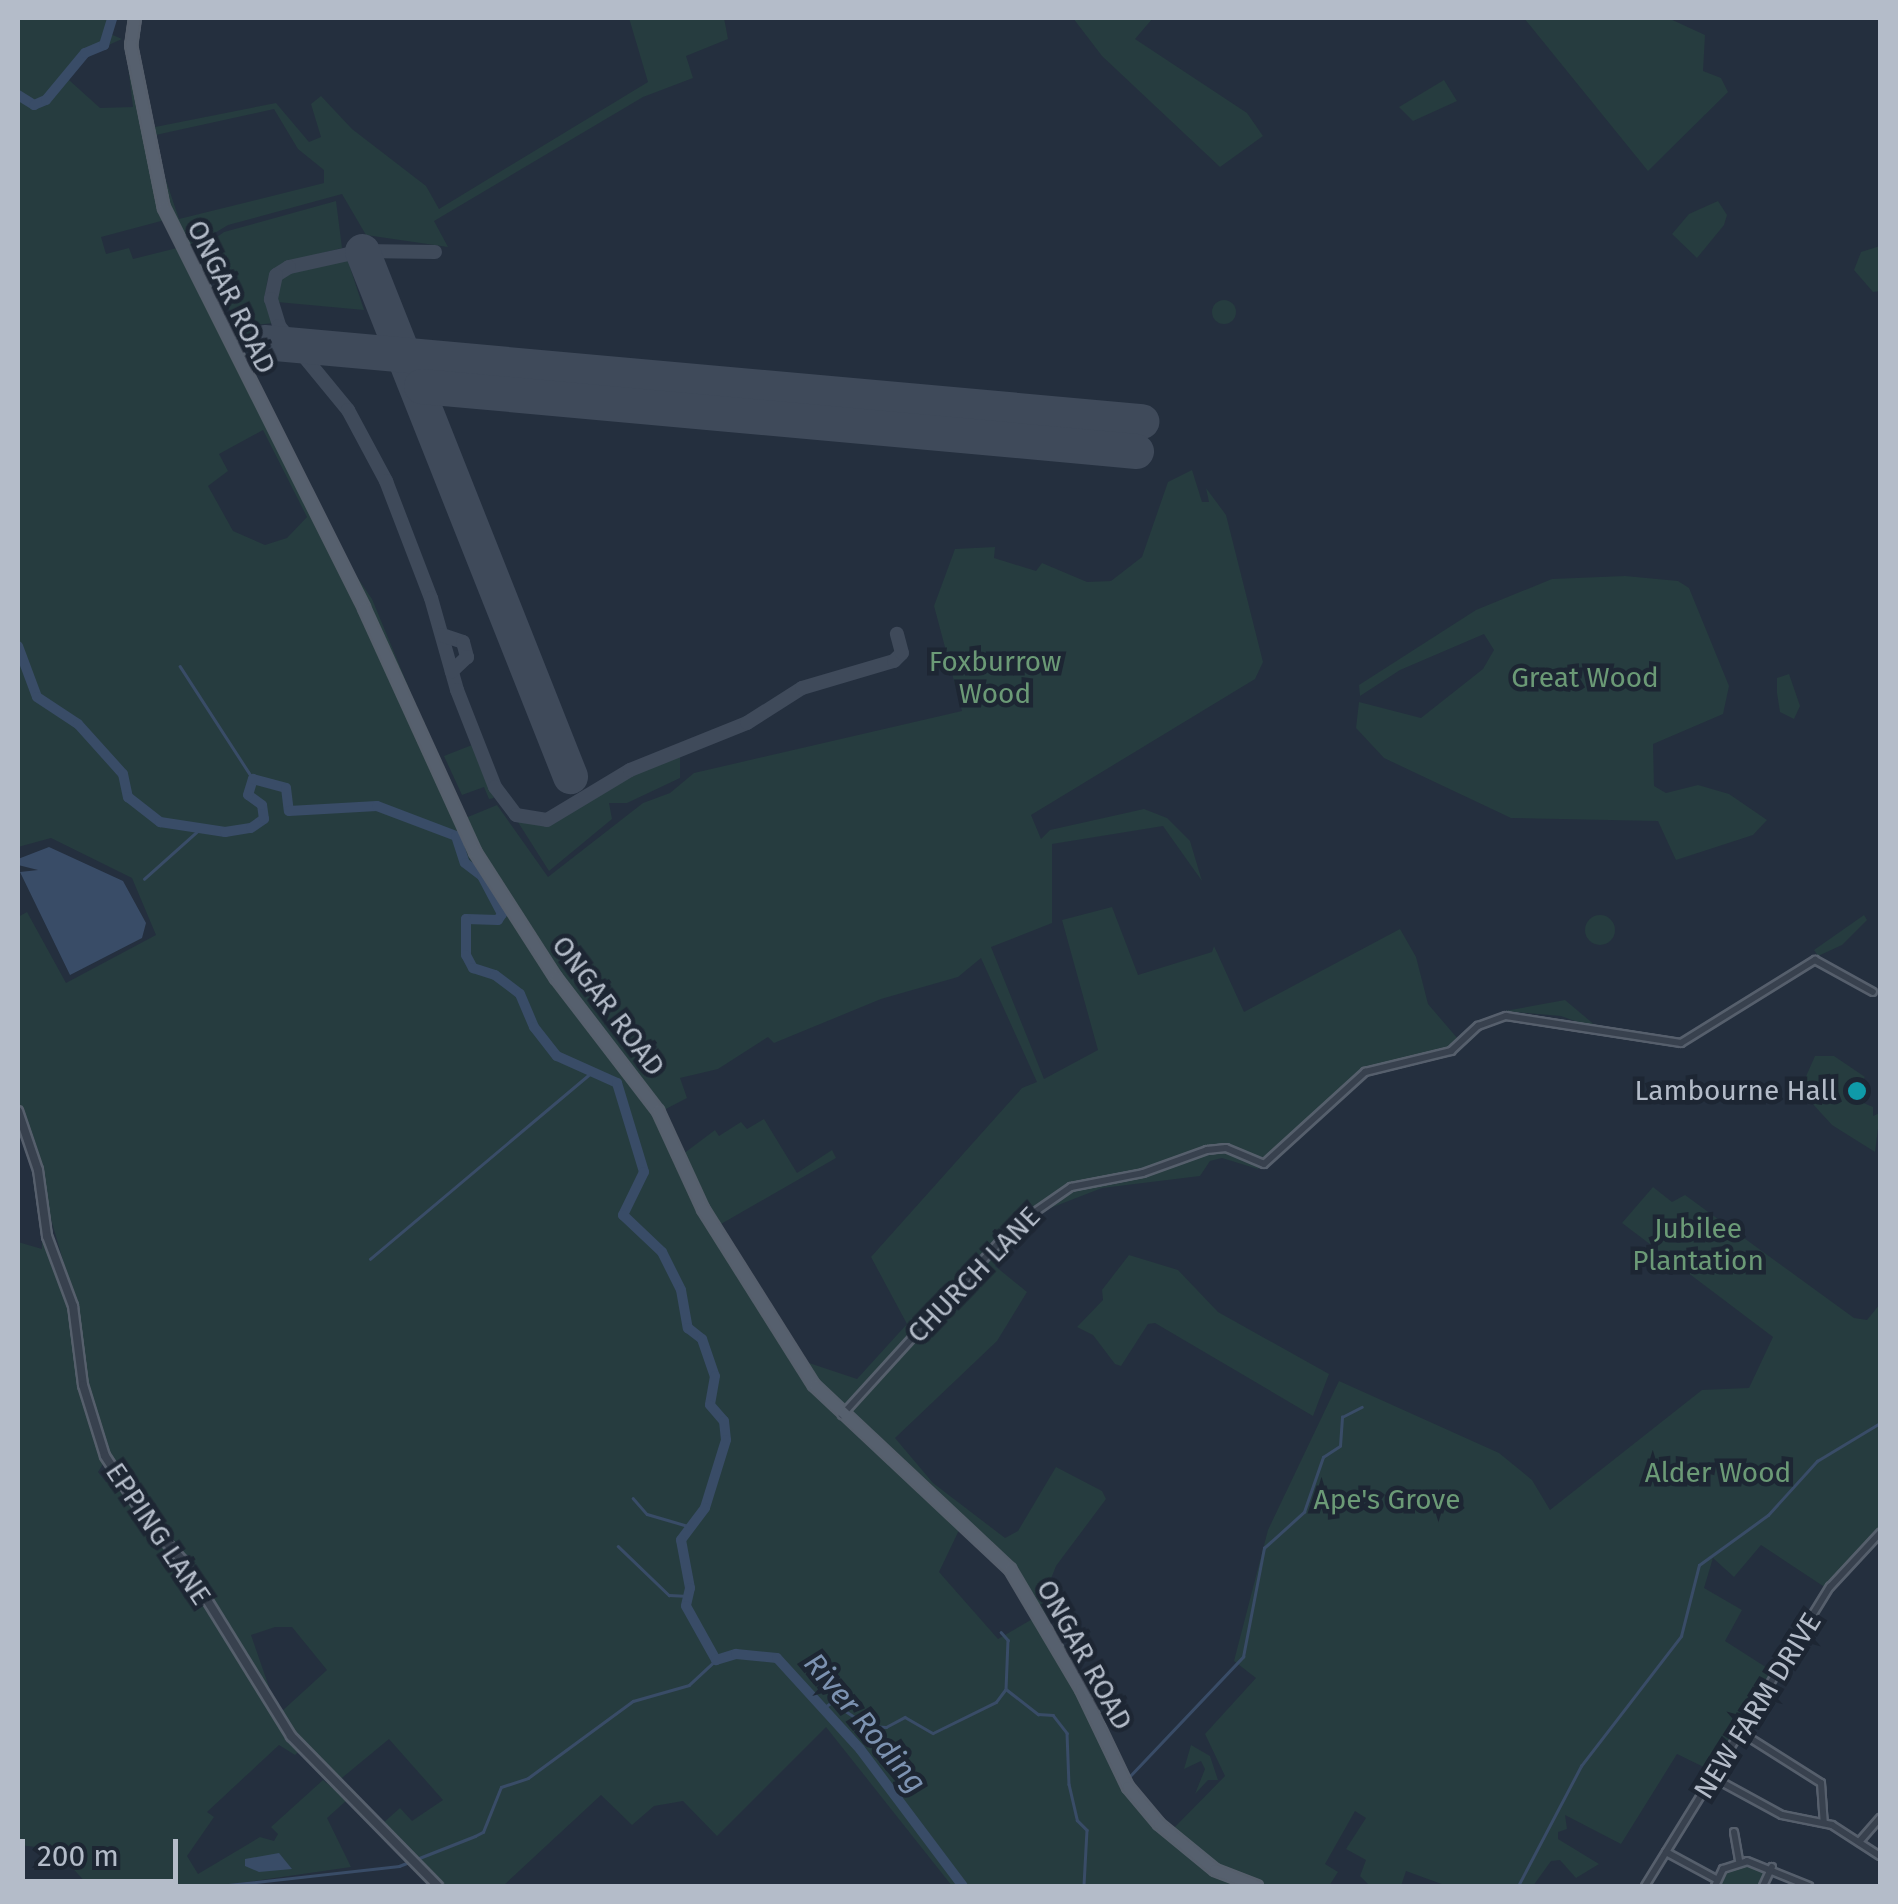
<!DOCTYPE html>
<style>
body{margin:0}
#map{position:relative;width:1898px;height:1904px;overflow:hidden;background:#242f3e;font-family:"Fira Sans",sans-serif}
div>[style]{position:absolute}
.green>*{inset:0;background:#263c3f}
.round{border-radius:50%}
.water>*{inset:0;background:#394c67}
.stream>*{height:2.5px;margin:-1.25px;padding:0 1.25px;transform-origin:1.25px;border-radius:1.25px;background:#394c67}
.river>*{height:10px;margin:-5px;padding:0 5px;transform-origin:5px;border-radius:5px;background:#394c67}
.taxiway>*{height:14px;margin:-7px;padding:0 7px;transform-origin:7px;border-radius:7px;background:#3f4a5a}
.runway>*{height:35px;margin:-17.5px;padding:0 17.5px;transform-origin:17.5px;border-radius:17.5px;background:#3f4a5a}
.roads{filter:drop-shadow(2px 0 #565f6c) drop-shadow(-2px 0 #565f6c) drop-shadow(0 2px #565f6c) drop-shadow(0 -2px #565f6c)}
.minor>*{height:6px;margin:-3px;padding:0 3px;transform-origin:3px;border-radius:3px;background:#38414e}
.tertiary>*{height:8px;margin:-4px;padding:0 4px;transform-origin:4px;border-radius:4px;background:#38414e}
.primary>*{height:10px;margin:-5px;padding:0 5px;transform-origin:5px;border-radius:5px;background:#56606e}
.dots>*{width:28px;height:28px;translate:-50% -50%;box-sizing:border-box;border:5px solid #1d2633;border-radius:50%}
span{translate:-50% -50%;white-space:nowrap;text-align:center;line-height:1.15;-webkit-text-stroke:9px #1d2633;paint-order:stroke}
.street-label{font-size:28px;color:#b4bcc9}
.park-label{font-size:28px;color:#6b9a76}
.poi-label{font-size:28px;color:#b4bcc9}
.right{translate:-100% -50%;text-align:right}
.water-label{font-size:30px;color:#7c92b1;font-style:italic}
.frame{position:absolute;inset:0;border:20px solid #b4bcc9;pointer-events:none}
.scale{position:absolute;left:20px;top:1839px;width:158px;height:45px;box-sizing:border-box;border:5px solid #b4bcc9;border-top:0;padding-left:12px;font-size:30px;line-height:35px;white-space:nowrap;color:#b4bcc9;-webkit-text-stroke:8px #1d2633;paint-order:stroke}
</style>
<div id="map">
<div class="green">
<i style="clip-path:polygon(evenodd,18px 18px,107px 18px,108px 33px,122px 39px,86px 55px,69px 80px,100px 108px,133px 107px,125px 41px,129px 18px,138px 18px,134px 46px,150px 128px,276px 103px,309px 142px,321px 137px,311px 104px,321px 96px,352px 129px,426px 186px,439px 209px,648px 82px,629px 18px,724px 18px,728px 39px,686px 56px,693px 78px,643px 97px,434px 221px,448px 247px,366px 235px,342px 194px,228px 225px,190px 248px,335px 545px,372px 599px,463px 819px,497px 805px,548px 877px,643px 803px,670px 793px,694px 773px,962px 711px,934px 606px,955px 549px,995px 547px,994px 558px,1036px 571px,1042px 563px,1087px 582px,1111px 581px,1142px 557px,1168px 482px,1192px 470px,1202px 502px,1209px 502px,1206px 488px,1226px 515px,1263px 662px,1255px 679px,1031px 815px,1041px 839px,1050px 830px,1144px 809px,1167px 818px,1190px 841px,1202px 881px,1163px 826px,1052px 844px,1052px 923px,991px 947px,1044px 1079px,1098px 1050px,1062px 920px,1112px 907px,1138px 975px,1212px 952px,1214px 946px,1244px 1012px,1400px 929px,1416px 957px,1428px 1004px,1464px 1046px,1365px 1074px,1258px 1169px,1222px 1158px,1210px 1161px,1200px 1176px,1102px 1188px,1040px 1212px,995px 1266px,1027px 1292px,997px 1341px,895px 1438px,933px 1483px,1005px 1538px,1018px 1531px,1056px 1467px,1102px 1491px,1106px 1499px,1056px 1566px,1047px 1589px,1049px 1622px,1001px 1554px,935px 1495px,961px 1526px,939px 1572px,998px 1639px,1036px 1617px,1122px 1783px,1167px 1835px,1225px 1776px,1205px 1734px,1256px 1678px,1234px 1661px,1268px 1530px,1339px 1381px,1499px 1453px,1532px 1480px,1550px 1510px,1702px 1390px,1749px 1388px,1773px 1337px,1622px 1223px,1653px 1187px,1672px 1202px,1685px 1195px,1854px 1318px,1867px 1320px,1880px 1304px,1880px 1531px,1826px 1588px,1761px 1545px,1734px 1577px,1713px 1558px,1704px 1588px,1742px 1610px,1725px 1641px,1775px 1673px,1716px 1773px,1677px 1754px,1621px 1844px,1565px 1815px,1567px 1829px,1558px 1832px,1558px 1839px,1599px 1864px,1576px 1878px,1560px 1860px,1551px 1861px,1533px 1886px,1447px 1886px,1406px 1871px,1401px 1886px,1370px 1886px,1360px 1876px,1366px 1860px,1346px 1849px,1366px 1818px,1355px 1811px,1325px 1864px,1338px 1872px,1329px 1886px,952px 1886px,826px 1727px,717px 1836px,683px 1801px,654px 1806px,632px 1825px,601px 1795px,503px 1886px,442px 1886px,382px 1824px,400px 1808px,412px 1821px,443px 1800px,389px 1739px,337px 1782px,292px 1734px,281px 1712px,327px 1670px,292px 1627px,275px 1627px,251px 1635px,269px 1687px,263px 1688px,185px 1559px,151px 1522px,105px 1448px,88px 1397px,76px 1305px,18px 1106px,18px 917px,27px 912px,66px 983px,156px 935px,132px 878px,51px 838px,18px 847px,18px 18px,274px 109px,298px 149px,324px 170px,324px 183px,179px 219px,151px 136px,274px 109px,18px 18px,165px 220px,177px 248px,133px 259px,129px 248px,106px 254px,101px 237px,165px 220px,18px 18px,263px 430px,307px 517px,287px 538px,265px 545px,233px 531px,208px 486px,228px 471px,219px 454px,263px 430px,18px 18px,981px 958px,1037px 1082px,1022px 1088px,871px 1257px,907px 1324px,857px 1379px,803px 1361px,721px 1224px,836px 1158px,832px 1150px,797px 1173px,764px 1119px,747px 1129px,741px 1122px,719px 1136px,715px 1130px,683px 1154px,707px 1213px,662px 1111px,687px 1098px,680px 1078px,718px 1069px,768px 1037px,774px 1043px,881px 999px,958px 977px,981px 958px)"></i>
<i style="clip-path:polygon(1073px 18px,1153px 18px,1135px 39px,1247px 113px,1263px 136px,1220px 167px,1102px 56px)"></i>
<i style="clip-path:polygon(1524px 18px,1668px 18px,1705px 35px,1703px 71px,1721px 78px,1728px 92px,1648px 171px)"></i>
<i style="clip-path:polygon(1444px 80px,1457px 101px,1413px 121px,1399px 107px)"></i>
<i style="clip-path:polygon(336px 201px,342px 248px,291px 261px,268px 278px,265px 294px,274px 323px,253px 325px,255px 363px,200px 249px,224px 232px)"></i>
<i style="clip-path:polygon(1718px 201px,1727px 215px,1724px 225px,1697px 258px,1672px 234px,1689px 214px)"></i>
<i style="clip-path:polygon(1880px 246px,1880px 291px,1873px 292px,1854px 270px,1861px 252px)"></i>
<i style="clip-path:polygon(347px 258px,364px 310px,277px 302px,276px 283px,285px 273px)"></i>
<i class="round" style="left:1212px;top:300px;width:24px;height:24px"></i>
<i style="clip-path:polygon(1625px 576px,1678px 581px,1689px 588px,1729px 686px,1723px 714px,1653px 744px,1654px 786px,1666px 793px,1698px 785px,1729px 794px,1767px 820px,1753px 835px,1676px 860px,1658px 821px,1511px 818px,1384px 758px,1356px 728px,1359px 702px,1421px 718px,1483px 669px,1494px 650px,1484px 634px,1400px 670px,1360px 696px,1359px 685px,1476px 610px,1552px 579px)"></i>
<i style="clip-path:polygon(1789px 674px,1800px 706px,1794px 719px,1780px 712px,1777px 693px,1777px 678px)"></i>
<i style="clip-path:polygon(472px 745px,494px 798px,489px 799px,484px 787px,462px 795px,444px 756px)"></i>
<i style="clip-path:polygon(680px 753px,680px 778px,627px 803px,609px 803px,612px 819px,549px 871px,516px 819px,547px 825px,619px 779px)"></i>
<i style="clip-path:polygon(1864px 915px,1867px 920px,1842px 945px,1818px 956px,1814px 950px)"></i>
<i class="round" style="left:1585px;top:915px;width:30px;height:30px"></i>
<i style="clip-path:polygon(1565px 1000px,1602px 1031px,1561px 1016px,1505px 1011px)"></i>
<i style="clip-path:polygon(1815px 1056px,1834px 1056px,1865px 1077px,1847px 1096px,1873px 1107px,1873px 1116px,1880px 1113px,1875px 1152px,1832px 1125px,1800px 1090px)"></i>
<i style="clip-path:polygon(42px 1227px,71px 1308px,79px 1384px,103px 1464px,98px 1472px,106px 1482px,116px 1479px,180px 1563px,299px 1751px,295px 1755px,279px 1745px,207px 1812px,214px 1817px,187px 1856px,198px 1874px,260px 1837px,274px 1841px,278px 1834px,271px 1827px,323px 1780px,347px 1800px,327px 1818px,351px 1867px,219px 1886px,89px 1886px,55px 1849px,18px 1845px,18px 1242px,42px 1249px)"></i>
<i style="clip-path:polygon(1129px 1255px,1178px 1270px,1218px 1312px,1329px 1374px,1313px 1416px,1155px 1323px,1148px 1324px,1121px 1366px,1115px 1364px,1093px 1335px,1077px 1327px,1103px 1300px,1102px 1290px)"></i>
<i style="clip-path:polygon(1191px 1745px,1210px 1756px,1218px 1780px,1208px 1780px,1195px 1794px,1205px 1769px,1201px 1761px,1184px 1769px)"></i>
<i style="clip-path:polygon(1751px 1863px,1768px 1869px,1761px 1886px,1718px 1886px,1729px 1868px)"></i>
</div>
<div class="water">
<i style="clip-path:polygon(49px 847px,123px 881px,146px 923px,142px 938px,70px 975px,20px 872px,38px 870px,18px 865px,18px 859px)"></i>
<i style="clip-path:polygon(279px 1853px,292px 1869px,259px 1872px,245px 1866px,245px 1859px)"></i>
</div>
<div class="stream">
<i style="left:180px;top:666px;width:135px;rotate:57.1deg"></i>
<i style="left:144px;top:879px;width:76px;rotate:-41.8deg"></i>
<i style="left:370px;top:1259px;width:287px;rotate:-40.1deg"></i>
<i style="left:633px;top:1498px;width:21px;rotate:49deg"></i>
<i style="left:647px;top:1514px;width:43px;rotate:16.3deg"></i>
<i style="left:618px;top:1546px;width:71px;rotate:43.9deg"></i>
<i style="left:669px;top:1595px;width:19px;rotate:3deg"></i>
<i style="left:1001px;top:1632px;width:11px;rotate:49deg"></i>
<i style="left:1008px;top:1640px;width:49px;rotate:92.3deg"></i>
<i style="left:1006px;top:1689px;width:41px;rotate:38deg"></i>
<i style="left:1038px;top:1714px;width:15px;rotate:4deg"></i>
<i style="left:1053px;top:1715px;width:23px;rotate:52deg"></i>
<i style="left:1067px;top:1733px;width:51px;rotate:87.8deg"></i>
<i style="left:1069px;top:1784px;width:37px;rotate:77deg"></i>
<i style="left:1077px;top:1820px;width:14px;rotate:45deg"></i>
<i style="left:1087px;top:1830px;width:56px;rotate:93.1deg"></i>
<i style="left:822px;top:1709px;width:12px;rotate:-35deg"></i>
<i style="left:832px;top:1702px;width:43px;rotate:33.7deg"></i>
<i style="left:868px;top:1726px;width:18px;rotate:3deg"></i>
<i style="left:886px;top:1727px;width:21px;rotate:-28deg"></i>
<i style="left:905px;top:1717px;width:32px;rotate:30deg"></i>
<i style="left:933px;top:1733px;width:70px;rotate:-26.2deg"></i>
<i style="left:996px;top:1702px;width:15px;rotate:-53deg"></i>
<i style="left:1129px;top:1777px;width:166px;rotate:-46.5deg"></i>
<i style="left:1243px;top:1657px;width:111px;rotate:-79.1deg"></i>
<i style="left:1264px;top:1548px;width:54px;rotate:-42deg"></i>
<i style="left:1304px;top:1512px;width:58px;rotate:-70.9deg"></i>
<i style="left:1323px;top:1457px;width:20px;rotate:-33deg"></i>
<i style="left:1340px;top:1446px;width:29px;rotate:-86deg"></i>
<i style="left:1342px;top:1417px;width:22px;rotate:-27deg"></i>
<i style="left:219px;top:1886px;width:181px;rotate:-6.3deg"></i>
<i style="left:399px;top:1866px;width:82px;rotate:-21.5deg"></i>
<i style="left:475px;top:1836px;width:9px;rotate:-27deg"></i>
<i style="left:483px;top:1832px;width:48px;rotate:-68.2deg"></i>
<i style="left:501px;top:1787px;width:28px;rotate:-18deg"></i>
<i style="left:528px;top:1778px;width:130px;rotate:-36.3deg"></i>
<i style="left:633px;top:1701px;width:58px;rotate:-15.9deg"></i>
<i style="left:689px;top:1685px;width:37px;rotate:-43deg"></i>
<i style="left:1518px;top:1886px;width:136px;rotate:-62.3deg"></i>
<i style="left:1581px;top:1766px;width:164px;rotate:-52.4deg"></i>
<i style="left:1681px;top:1636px;width:73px;rotate:-75.8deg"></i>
<i style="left:1699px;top:1565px;width:85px;rotate:-35.9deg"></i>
<i style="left:1768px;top:1515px;width:73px;rotate:-47.8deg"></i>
<i style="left:1817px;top:1461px;width:74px;rotate:-31.1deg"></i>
</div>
<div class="river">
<i style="left:18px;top:95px;width:19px;rotate:32deg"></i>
<i style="left:34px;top:105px;width:13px;rotate:-23deg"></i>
<i style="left:46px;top:100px;width:61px;rotate:-50.3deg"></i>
<i style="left:85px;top:53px;width:21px;rotate:-23deg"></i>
<i style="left:104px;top:45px;width:28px;rotate:-73deg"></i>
<i style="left:18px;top:646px;width:54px;rotate:69.6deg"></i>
<i style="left:37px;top:697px;width:49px;rotate:33.4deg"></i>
<i style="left:78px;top:724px;width:67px;rotate:48deg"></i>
<i style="left:123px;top:774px;width:24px;rotate:78deg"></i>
<i style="left:128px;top:797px;width:41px;rotate:38deg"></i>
<i style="left:160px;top:822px;width:66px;rotate:8.7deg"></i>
<i style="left:225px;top:832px;width:26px;rotate:-9deg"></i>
<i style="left:251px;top:828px;width:16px;rotate:-35deg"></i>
<i style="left:264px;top:819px;width:14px;rotate:-98deg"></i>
<i style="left:262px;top:805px;width:17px;rotate:-144deg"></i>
<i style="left:248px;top:795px;width:17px;rotate:-73deg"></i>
<i style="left:253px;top:779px;width:34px;rotate:15deg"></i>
<i style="left:286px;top:788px;width:23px;rotate:83deg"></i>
<i style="left:289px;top:811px;width:88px;rotate:-3.3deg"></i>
<i style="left:377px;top:806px;width:85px;rotate:20.8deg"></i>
<i style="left:456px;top:836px;width:28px;rotate:72deg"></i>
<i style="left:465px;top:863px;width:21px;rotate:37deg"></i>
<i style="left:482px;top:876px;width:43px;rotate:62.2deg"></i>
<i style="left:502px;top:914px;width:7px;rotate:124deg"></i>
<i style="left:498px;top:920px;width:32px;rotate:-178deg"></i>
<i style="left:466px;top:919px;width:36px;rotate:90deg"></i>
<i style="left:466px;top:955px;width:15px;rotate:62deg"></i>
<i style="left:473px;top:968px;width:23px;rotate:18deg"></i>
<i style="left:495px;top:975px;width:31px;rotate:37deg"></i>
<i style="left:520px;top:994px;width:36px;rotate:67deg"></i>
<i style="left:534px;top:1027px;width:37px;rotate:52deg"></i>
<i style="left:557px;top:1056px;width:66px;rotate:24.2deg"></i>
<i style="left:617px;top:1083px;width:93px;rotate:73.1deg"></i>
<i style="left:644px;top:1172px;width:48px;rotate:116deg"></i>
<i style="left:623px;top:1215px;width:54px;rotate:43.5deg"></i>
<i style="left:662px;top:1252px;width:42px;rotate:63.4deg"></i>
<i style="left:681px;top:1290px;width:39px;rotate:80deg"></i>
<i style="left:688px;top:1328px;width:18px;rotate:38deg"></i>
<i style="left:702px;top:1339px;width:39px;rotate:71deg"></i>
<i style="left:715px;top:1376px;width:29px;rotate:100deg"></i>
<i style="left:710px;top:1405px;width:21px;rotate:49deg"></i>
<i style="left:724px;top:1421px;width:19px;rotate:84deg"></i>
<i style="left:726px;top:1440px;width:71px;rotate:107.2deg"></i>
<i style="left:705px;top:1508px;width:40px;rotate:127deg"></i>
<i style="left:681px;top:1540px;width:49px;rotate:79.4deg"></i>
<i style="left:690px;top:1588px;width:18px;rotate:103deg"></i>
<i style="left:686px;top:1606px;width:62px;rotate:60.9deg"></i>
<i style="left:716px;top:1660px;width:21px;rotate:-17deg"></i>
<i style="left:736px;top:1654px;width:41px;rotate:5.6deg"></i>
<i style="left:777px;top:1658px;width:123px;rotate:47.6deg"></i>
<i style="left:860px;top:1749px;width:171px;rotate:53.1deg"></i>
</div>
<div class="taxiway">
<i style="left:435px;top:252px;width:73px;rotate:-179.2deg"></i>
<i style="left:362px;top:251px;width:75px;rotate:167.6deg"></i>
<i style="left:289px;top:267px;width:15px;rotate:148deg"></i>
<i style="left:276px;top:275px;width:25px;rotate:102deg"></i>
<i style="left:271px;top:299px;width:28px;rotate:73deg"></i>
<i style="left:279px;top:326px;width:109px;rotate:50.6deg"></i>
<i style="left:348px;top:410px;width:81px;rotate:61.8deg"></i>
<i style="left:386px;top:481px;width:125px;rotate:69deg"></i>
<i style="left:431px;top:598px;width:96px;rotate:74.2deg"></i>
<i style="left:457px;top:690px;width:104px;rotate:68.6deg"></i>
<i style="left:495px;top:787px;width:35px;rotate:53deg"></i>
<i style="left:516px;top:815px;width:31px;rotate:9deg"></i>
<i style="left:547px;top:820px;width:97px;rotate:-31.1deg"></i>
<i style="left:630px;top:770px;width:126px;rotate:-21.9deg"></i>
<i style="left:747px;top:723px;width:65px;rotate:-32.5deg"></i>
<i style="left:802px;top:688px;width:96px;rotate:-16.4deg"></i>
<i style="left:894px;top:661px;width:11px;rotate:-45deg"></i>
<i style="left:902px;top:653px;width:20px;rotate:-105deg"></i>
<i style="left:442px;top:635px;width:22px;rotate:18deg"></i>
<i style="left:463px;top:642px;width:16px;rotate:75deg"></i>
<i style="left:467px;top:657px;width:21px;rotate:137deg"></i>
</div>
<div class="runway">
<i style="left:362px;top:251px;width:565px;rotate:68.39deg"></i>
<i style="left:264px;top:342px;width:881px;rotate:5.15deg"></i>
<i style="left:421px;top:386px;width:718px;rotate:5.19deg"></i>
</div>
<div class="roads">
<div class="minor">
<i style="left:842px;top:1415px;width:253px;rotate:-47.7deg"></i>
<i style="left:1012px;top:1228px;width:72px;rotate:-34.8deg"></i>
<i style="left:1071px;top:1187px;width:73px;rotate:-11deg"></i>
<i style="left:1143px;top:1173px;width:68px;rotate:-19.8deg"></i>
<i style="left:1207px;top:1150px;width:19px;rotate:-6deg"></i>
<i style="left:1226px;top:1148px;width:41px;rotate:22.8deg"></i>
<i style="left:1264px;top:1164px;width:137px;rotate:-42.3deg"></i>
<i style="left:1365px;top:1072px;width:89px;rotate:-13.7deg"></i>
<i style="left:1451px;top:1051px;width:37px;rotate:-43deg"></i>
<i style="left:1478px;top:1026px;width:30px;rotate:-20deg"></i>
<i style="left:1506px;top:1016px;width:177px;rotate:8.8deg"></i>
<i style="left:1681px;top:1043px;width:158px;rotate:-31.8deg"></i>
<i style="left:1815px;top:960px;width:66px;rotate:28.9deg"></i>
<i style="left:1753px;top:1740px;width:80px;rotate:32.3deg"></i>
<i style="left:1821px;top:1783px;width:39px;rotate:86deg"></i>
<i style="left:1714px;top:1778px;width:77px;rotate:28.6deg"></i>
<i style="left:1782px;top:1815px;width:51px;rotate:11.3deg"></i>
<i style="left:1832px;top:1825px;width:57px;rotate:32.9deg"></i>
<i style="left:1734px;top:1832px;width:29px;rotate:80deg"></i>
<i style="left:1859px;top:1842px;width:32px;rotate:-49deg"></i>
<i style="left:1666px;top:1852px;width:57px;rotate:28.4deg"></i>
<i style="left:1645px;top:1886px;width:352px;rotate:-58.3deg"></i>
<i style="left:1830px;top:1587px;width:74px;rotate:-47.2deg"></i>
<i style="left:1715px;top:1886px;width:19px;rotate:-65deg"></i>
<i style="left:1723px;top:1869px;width:25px;rotate:-18deg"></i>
<i style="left:1747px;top:1861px;width:67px;rotate:22deg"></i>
<i style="left:1763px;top:1886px;width:21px;rotate:-65deg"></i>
</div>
<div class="tertiary">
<i style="left:18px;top:1111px;width:62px;rotate:71.3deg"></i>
<i style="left:38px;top:1170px;width:67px;rotate:82.2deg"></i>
<i style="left:47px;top:1236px;width:75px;rotate:69.6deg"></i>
<i style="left:73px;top:1306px;width:80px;rotate:82.8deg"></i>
<i style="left:83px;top:1385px;width:74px;rotate:72.8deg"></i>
<i style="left:105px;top:1456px;width:80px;rotate:56.7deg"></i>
<i style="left:149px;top:1523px;width:51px;rotate:48.2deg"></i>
<i style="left:183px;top:1561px;width:206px;rotate:58.3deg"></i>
<i style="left:291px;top:1736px;width:210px;rotate:45.6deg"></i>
</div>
<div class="primary">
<i style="left:135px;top:18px;width:27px;rotate:98deg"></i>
<i style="left:131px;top:45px;width:166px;rotate:78.6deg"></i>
<i style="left:164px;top:208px;width:447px;rotate:63.4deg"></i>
<i style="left:364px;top:608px;width:268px;rotate:65.5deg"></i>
<i style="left:475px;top:852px;width:150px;rotate:57.3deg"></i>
<i style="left:556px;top:978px;width:168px;rotate:52.5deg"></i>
<i style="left:658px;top:1111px;width:108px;rotate:65.3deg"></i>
<i style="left:703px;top:1209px;width:208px;rotate:57.8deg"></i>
<i style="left:814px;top:1385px;width:269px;rotate:43.2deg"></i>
<i style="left:1010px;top:1569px;width:139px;rotate:59.4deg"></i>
<i style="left:1081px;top:1689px;width:109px;rotate:64.4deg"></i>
<i style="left:1128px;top:1787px;width:48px;rotate:50deg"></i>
<i style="left:1159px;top:1824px;width:72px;rotate:39.4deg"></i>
<i style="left:1215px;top:1870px;width:45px;rotate:20.9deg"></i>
</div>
</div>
<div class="dots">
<i style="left:1857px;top:1091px;background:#0f9aa8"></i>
</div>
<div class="street-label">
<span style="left:231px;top:297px;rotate:64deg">ONGAR ROAD</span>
<span style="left:608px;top:1006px;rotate:53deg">ONGAR ROAD</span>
<span style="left:974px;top:1275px;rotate:-46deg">CHURCH LANE</span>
<span style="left:158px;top:1534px;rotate:56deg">EPPING LANE</span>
<span style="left:1084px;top:1655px;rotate:61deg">ONGAR ROAD</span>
<span style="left:1758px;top:1706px;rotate:-58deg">NEW FARM DRIVE</span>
</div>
<div class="park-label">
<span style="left:995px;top:678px">Foxburrow<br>Wood</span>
<span style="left:1585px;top:678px">Great Wood</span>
<span style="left:1698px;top:1245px">Jubilee<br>Plantation</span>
<span style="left:1718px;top:1473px">Alder Wood</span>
<span style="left:1387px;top:1500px">Ape's Grove</span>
</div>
<div class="poi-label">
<span class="right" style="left:1837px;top:1091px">Lambourne Hall</span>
</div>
<div class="water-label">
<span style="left:865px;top:1723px;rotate:50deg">River Roding</span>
</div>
<div class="frame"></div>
<div class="scale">200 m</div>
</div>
